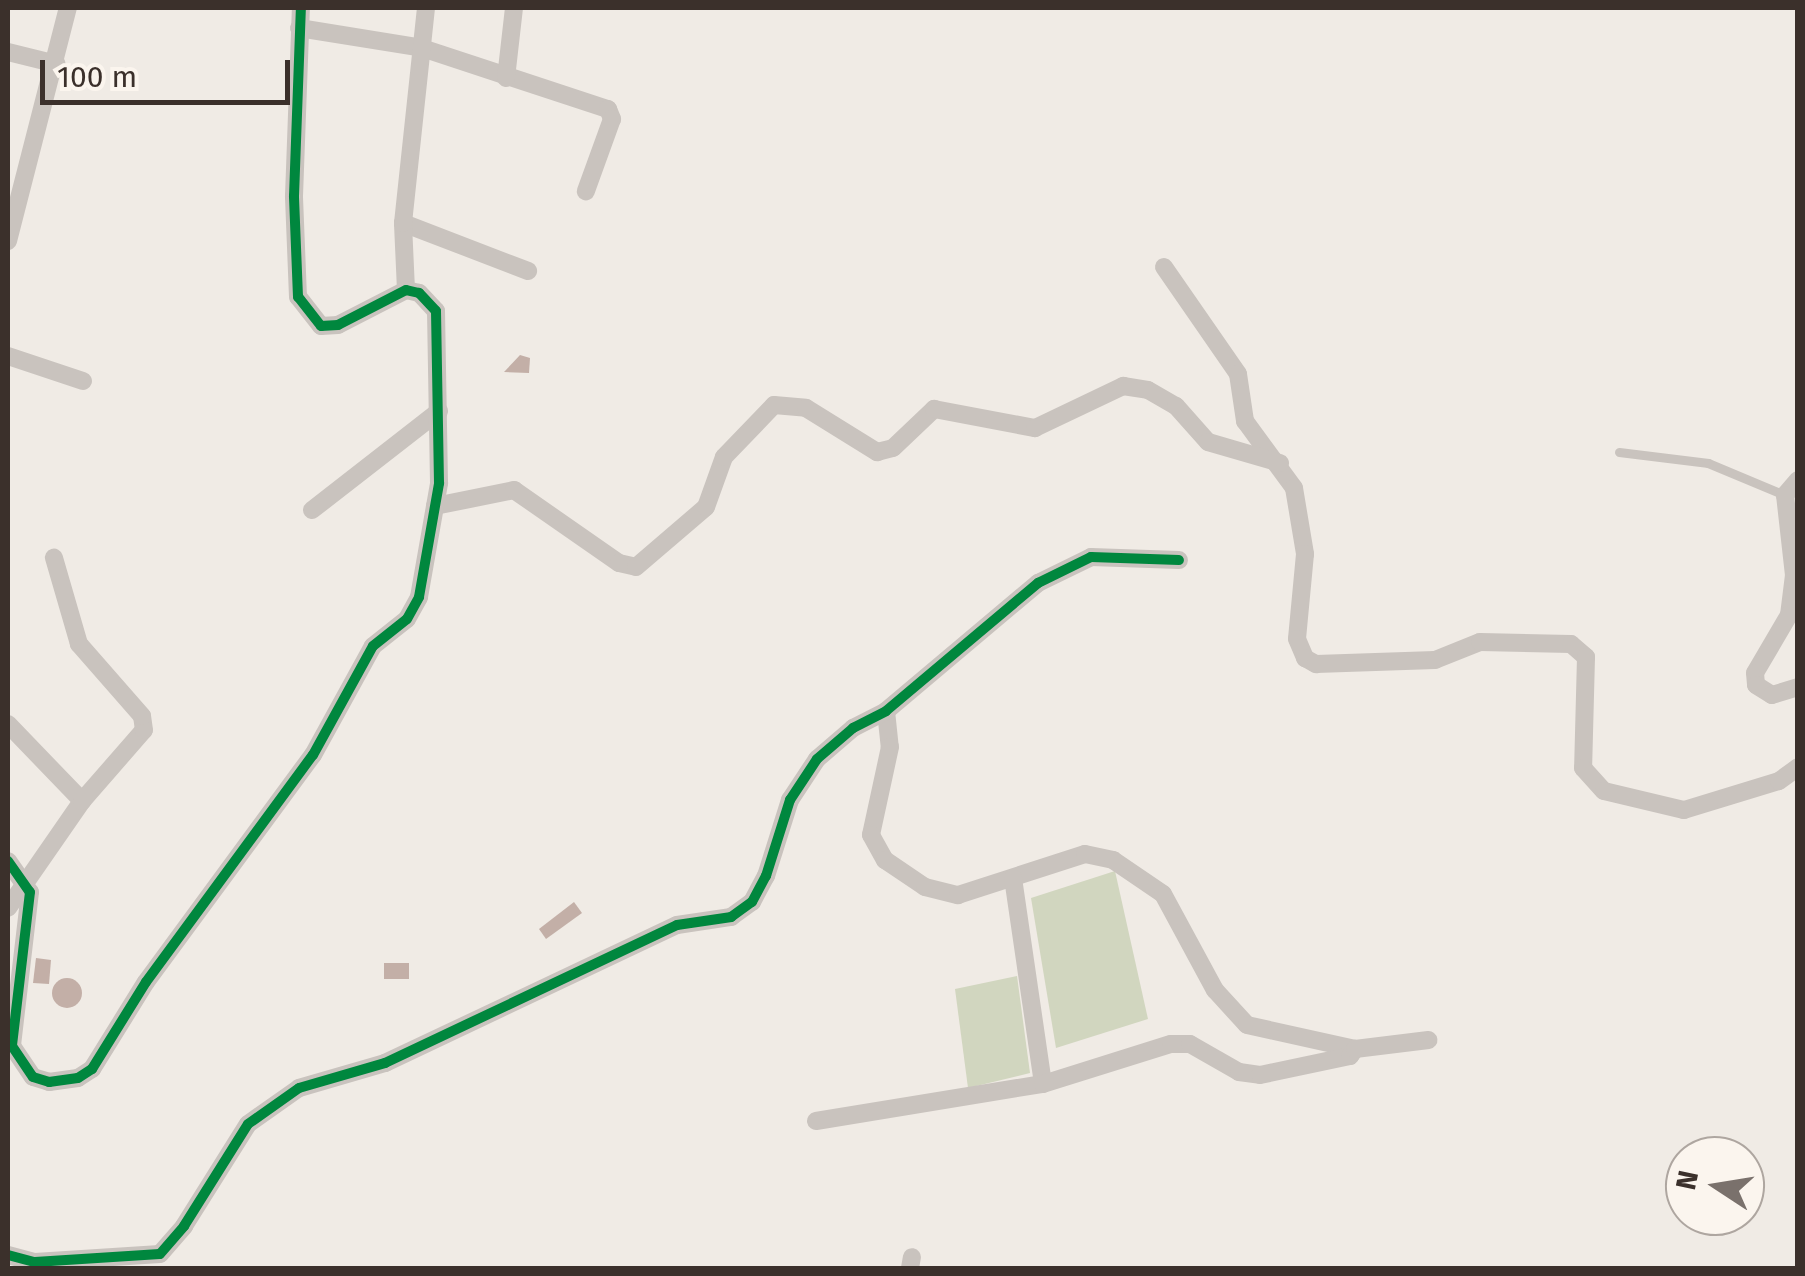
<!DOCTYPE html>
<style>
body{margin:0}
#map{position:relative;width:1805px;height:1276px;overflow:hidden;background:#f0ebe5;font-family:"Fira Sans",sans-serif}
div>[style]{position:absolute}
.green>*{inset:0;background:#d1d6bf}
.building>*{inset:0;background:#c3afa7}
.round{border-radius:50%}
.lane>*{height:9px;margin:-4.5px;padding:0 4.5px;transform-origin:4.5px;border-radius:4.5px;background:#c9c3be}
.street>*{height:18px;margin:-9px;padding:0 9px;transform-origin:9px;border-radius:9px;background:#c9c3be}
.cycleway>*{height:10px;margin:-5px;padding:0 5px;transform-origin:5px;border-radius:5px;background:#00873e}
span{translate:-50% -50%;white-space:nowrap;text-align:center;line-height:1.15;-webkit-text-stroke:8px #fbf5ee;paint-order:stroke}
.frame{position:absolute;inset:0;border:10px solid #3b302b;pointer-events:none}
.north{position:absolute;left:1665px;top:1136px;width:100px;height:100px;box-sizing:border-box;background:#fbf5ee;border:2px solid #aea6a0;border-radius:50%;rotate:282deg;font-size:28px;font-weight:700;line-height:40px;text-align:center;color:#3b302b}
.north::after{content:'';display:block;margin:auto;width:35px;height:45px;background:#7a716c;clip-path:polygon(50% 0,100% 100%,50% 72%,0 100%)}
.scale{position:absolute;left:40px;top:60px;width:250px;height:45px;box-sizing:border-box;border:5px solid #3b302b;border-top:0;padding-left:12px;font-size:30px;line-height:35px;white-space:nowrap;color:#3b302b;-webkit-text-stroke:8px #fbf5ee;paint-order:stroke}
</style>
<div id="map">
<div class="green">
<i style="clip-path:polygon(1115px 871px,1148px 1019px,1056px 1048px,1031px 898px)"></i>
<i style="clip-path:polygon(1017px 976px,1030px 1073px,968px 1088px,955px 989px)"></i>
</div>
<div class="building">
<i style="clip-path:polygon(520px 355px,530px 358px,529px 373px,504px 372px)"></i>
<i style="clip-path:polygon(574px 902px,582px 913px,546px 939px,539px 929px)"></i>
<i style="clip-path:polygon(36px 958px,51px 960px,49px 984px,33px 983px)"></i>
<i style="clip-path:polygon(384px 963px,409px 963px,409px 979px,384px 979px)"></i>
<i class="round" style="left:52px;top:978px;width:30px;height:30px"></i>
</div>
<div class="lane">
<i style="left:1619px;top:452px;width:90px;rotate:7deg"></i>
<i style="left:1708px;top:463px;width:83px;rotate:22.6deg"></i>
</div>
<div class="street">
<i style="left:299px;top:28px;width:125px;rotate:9.2deg"></i>
<i style="left:422px;top:48px;width:196px;rotate:18.2deg"></i>
<i style="left:608px;top:109px;width:11px;rotate:68deg"></i>
<i style="left:612px;top:119px;width:77px;rotate:109.9deg"></i>
<i style="left:8px;top:52px;width:50px;rotate:13.8deg"></i>
<i style="left:506px;top:78px;width:70px;rotate:-83.5deg"></i>
<i style="left:403px;top:223px;width:134px;rotate:21deg"></i>
<i style="left:8px;top:241px;width:241px;rotate:-75.6deg"></i>
<i style="left:1164px;top:267px;width:130px;rotate:55.3deg"></i>
<i style="left:1238px;top:374px;width:48px;rotate:81.5deg"></i>
<i style="left:1245px;top:421px;width:83px;rotate:53.8deg"></i>
<i style="left:1294px;top:488px;width:67px;rotate:80.5deg"></i>
<i style="left:1305px;top:554px;width:85px;rotate:95.4deg"></i>
<i style="left:1297px;top:639px;width:21px;rotate:67deg"></i>
<i style="left:1305px;top:658px;width:13px;rotate:29deg"></i>
<i style="left:1316px;top:664px;width:119px;rotate:-1.9deg"></i>
<i style="left:1435px;top:660px;width:48px;rotate:-21.8deg"></i>
<i style="left:1480px;top:642px;width:91px;rotate:1.3deg"></i>
<i style="left:1571px;top:644px;width:20px;rotate:41deg"></i>
<i style="left:1586px;top:657px;width:111px;rotate:91.5deg"></i>
<i style="left:1583px;top:768px;width:31px;rotate:48deg"></i>
<i style="left:1604px;top:791px;width:82px;rotate:13.4deg"></i>
<i style="left:1684px;top:810px;width:99px;rotate:-17deg"></i>
<i style="left:1779px;top:781px;width:24px;rotate:-36deg"></i>
<i style="left:406px;top:290px;width:67px;rotate:-92.6deg"></i>
<i style="left:403px;top:223px;width:216px;rotate:-83.9deg"></i>
<i style="left:8px;top:356px;width:79px;rotate:18.4deg"></i>
<i style="left:1798px;top:480px;width:20px;rotate:131deg"></i>
<i style="left:1785px;top:495px;width:81px;rotate:83.6deg"></i>
<i style="left:1794px;top:575px;width:40px;rotate:97.1deg"></i>
<i style="left:1789px;top:615px;width:67px;rotate:120.4deg"></i>
<i style="left:1755px;top:673px;width:12px;rotate:85deg"></i>
<i style="left:1756px;top:685px;width:19px;rotate:32deg"></i>
<i style="left:1772px;top:695px;width:27px;rotate:-17deg"></i>
<i style="left:435px;top:506px;width:81px;rotate:-11.4deg"></i>
<i style="left:514px;top:490px;width:128px;rotate:34.8deg"></i>
<i style="left:619px;top:563px;width:17px;rotate:13deg"></i>
<i style="left:636px;top:567px;width:92px;rotate:-40.6deg"></i>
<i style="left:706px;top:507px;width:53px;rotate:-70.2deg"></i>
<i style="left:724px;top:457px;width:72px;rotate:-46.1deg"></i>
<i style="left:774px;top:405px;width:32px;rotate:5deg"></i>
<i style="left:806px;top:408px;width:84px;rotate:31.8deg"></i>
<i style="left:877px;top:452px;width:16px;rotate:-14deg"></i>
<i style="left:893px;top:448px;width:57px;rotate:-43.6deg"></i>
<i style="left:934px;top:409px;width:103px;rotate:10.7deg"></i>
<i style="left:1035px;top:428px;width:98px;rotate:-25.5deg"></i>
<i style="left:1123px;top:386px;width:25px;rotate:9deg"></i>
<i style="left:1148px;top:390px;width:32px;rotate:30deg"></i>
<i style="left:1176px;top:406px;width:48px;rotate:48.4deg"></i>
<i style="left:1208px;top:442px;width:75px;rotate:16.3deg"></i>
<i style="left:312px;top:510px;width:161px;rotate:-37.9deg"></i>
<i style="left:886px;top:711px;width:36px;rotate:84deg"></i>
<i style="left:890px;top:747px;width:90px;rotate:102.2deg"></i>
<i style="left:871px;top:835px;width:29px;rotate:61deg"></i>
<i style="left:885px;top:860px;width:48px;rotate:34deg"></i>
<i style="left:925px;top:887px;width:34px;rotate:14deg"></i>
<i style="left:958px;top:895px;width:133px;rotate:-17.9deg"></i>
<i style="left:1085px;top:854px;width:29px;rotate:12deg"></i>
<i style="left:1113px;top:860px;width:60px;rotate:34.2deg"></i>
<i style="left:1163px;top:894px;width:109px;rotate:61.6deg"></i>
<i style="left:1215px;top:990px;width:47px;rotate:47.6deg"></i>
<i style="left:1247px;top:1025px;width:111px;rotate:12.5deg"></i>
<i style="left:8px;top:724px;width:107px;rotate:46.1deg"></i>
<i style="left:8px;top:861px;width:38px;rotate:55deg"></i>
<i style="left:30px;top:892px;width:155px;rotate:96.7deg"></i>
<i style="left:12px;top:1046px;width:37px;rotate:56deg"></i>
<i style="left:33px;top:1077px;width:17px;rotate:17deg"></i>
<i style="left:49px;top:1082px;width:29px;rotate:-8deg"></i>
<i style="left:78px;top:1078px;width:17px;rotate:-33deg"></i>
<i style="left:92px;top:1069px;width:102px;rotate:-58.2deg"></i>
<i style="left:146px;top:982px;width:282px;rotate:-53.7deg"></i>
<i style="left:313px;top:755px;width:124px;rotate:-61.2deg"></i>
<i style="left:373px;top:646px;width:43px;rotate:-38.5deg"></i>
<i style="left:407px;top:619px;width:25px;rotate:-61deg"></i>
<i style="left:419px;top:597px;width:116px;rotate:-80deg"></i>
<i style="left:439px;top:483px;width:172px;rotate:-91deg"></i>
<i style="left:436px;top:311px;width:25px;rotate:-133deg"></i>
<i style="left:419px;top:293px;width:13px;rotate:-167deg"></i>
<i style="left:406px;top:290px;width:76px;rotate:152.8deg"></i>
<i style="left:338px;top:325px;width:17px;rotate:177deg"></i>
<i style="left:321px;top:326px;width:37px;rotate:-128deg"></i>
<i style="left:298px;top:297px;width:101px;rotate:-92.3deg"></i>
<i style="left:294px;top:196px;width:188px;rotate:-87.9deg"></i>
<i style="left:1013px;top:878px;width:208px;rotate:81.7deg"></i>
<i style="left:8px;top:908px;width:130px;rotate:-55.3deg"></i>
<i style="left:82px;top:801px;width:94px;rotate:-48.9deg"></i>
<i style="left:144px;top:730px;width:14px;rotate:-98deg"></i>
<i style="left:142px;top:716px;width:96px;rotate:-131.2deg"></i>
<i style="left:79px;top:644px;width:90px;rotate:-106.2deg"></i>
<i style="left:816px;top:1121px;width:230px;rotate:-9.3deg"></i>
<i style="left:1043px;top:1084px;width:134px;rotate:-17.4deg"></i>
<i style="left:1171px;top:1044px;width:19px"></i>
<i style="left:1190px;top:1044px;width:56px;rotate:29.7deg"></i>
<i style="left:1239px;top:1072px;width:21px;rotate:8deg"></i>
<i style="left:1260px;top:1075px;width:92px;rotate:-11.9deg"></i>
<i style="left:1350px;top:1056px;width:9px;rotate:-54deg"></i>
<i style="left:1355px;top:1049px;width:74px;rotate:-7deg"></i>
<i style="left:8px;top:1255px;width:28px;rotate:15deg"></i>
<i style="left:35px;top:1262px;width:125px;rotate:-3.7deg"></i>
<i style="left:160px;top:1254px;width:37px;rotate:-49deg"></i>
<i style="left:184px;top:1226px;width:120px;rotate:-57.9deg"></i>
<i style="left:248px;top:1124px;width:62px;rotate:-35.2deg"></i>
<i style="left:299px;top:1088px;width:90px;rotate:-16.2deg"></i>
<i style="left:385px;top:1063px;width:323px;rotate:-25.3deg"></i>
<i style="left:677px;top:925px;width:55px;rotate:-8.4deg"></i>
<i style="left:731px;top:917px;width:26px;rotate:-36deg"></i>
<i style="left:752px;top:902px;width:30px;rotate:-62deg"></i>
<i style="left:766px;top:876px;width:80px;rotate:-72.5deg"></i>
<i style="left:790px;top:800px;width:49px;rotate:-56.6deg"></i>
<i style="left:817px;top:759px;width:48px;rotate:-40.7deg"></i>
<i style="left:853px;top:728px;width:37px;rotate:-27deg"></i>
<i style="left:886px;top:711px;width:199px;rotate:-40.1deg"></i>
<i style="left:1038px;top:583px;width:59px;rotate:-26.1deg"></i>
<i style="left:1091px;top:557px;width:88px;rotate:2deg"></i>
<i style="left:910px;top:1268px;width:11px;rotate:-80deg"></i>
</div>
<div class="cycleway">
<i style="left:8px;top:861px;width:38px;rotate:55deg"></i>
<i style="left:30px;top:892px;width:155px;rotate:96.7deg"></i>
<i style="left:12px;top:1046px;width:37px;rotate:56deg"></i>
<i style="left:33px;top:1077px;width:17px;rotate:17deg"></i>
<i style="left:49px;top:1082px;width:29px;rotate:-8deg"></i>
<i style="left:78px;top:1078px;width:17px;rotate:-33deg"></i>
<i style="left:92px;top:1069px;width:102px;rotate:-58.2deg"></i>
<i style="left:146px;top:982px;width:282px;rotate:-53.7deg"></i>
<i style="left:313px;top:755px;width:124px;rotate:-61.2deg"></i>
<i style="left:373px;top:646px;width:43px;rotate:-38.5deg"></i>
<i style="left:407px;top:619px;width:25px;rotate:-61deg"></i>
<i style="left:419px;top:597px;width:116px;rotate:-80deg"></i>
<i style="left:439px;top:483px;width:172px;rotate:-91deg"></i>
<i style="left:436px;top:311px;width:25px;rotate:-133deg"></i>
<i style="left:419px;top:293px;width:13px;rotate:-167deg"></i>
<i style="left:406px;top:290px;width:76px;rotate:152.8deg"></i>
<i style="left:338px;top:325px;width:17px;rotate:177deg"></i>
<i style="left:321px;top:326px;width:37px;rotate:-128deg"></i>
<i style="left:298px;top:297px;width:101px;rotate:-92.3deg"></i>
<i style="left:294px;top:196px;width:188px;rotate:-87.9deg"></i>
<i style="left:8px;top:1255px;width:28px;rotate:15deg"></i>
<i style="left:35px;top:1262px;width:125px;rotate:-3.7deg"></i>
<i style="left:160px;top:1254px;width:37px;rotate:-49deg"></i>
<i style="left:184px;top:1226px;width:120px;rotate:-57.9deg"></i>
<i style="left:248px;top:1124px;width:62px;rotate:-35.2deg"></i>
<i style="left:299px;top:1088px;width:90px;rotate:-16.2deg"></i>
<i style="left:385px;top:1063px;width:323px;rotate:-25.3deg"></i>
<i style="left:677px;top:925px;width:55px;rotate:-8.4deg"></i>
<i style="left:731px;top:917px;width:26px;rotate:-36deg"></i>
<i style="left:752px;top:902px;width:30px;rotate:-62deg"></i>
<i style="left:766px;top:876px;width:80px;rotate:-72.5deg"></i>
<i style="left:790px;top:800px;width:49px;rotate:-56.6deg"></i>
<i style="left:817px;top:759px;width:48px;rotate:-40.7deg"></i>
<i style="left:853px;top:728px;width:37px;rotate:-27deg"></i>
<i style="left:886px;top:711px;width:199px;rotate:-40.1deg"></i>
<i style="left:1038px;top:583px;width:59px;rotate:-26.1deg"></i>
<i style="left:1091px;top:557px;width:88px;rotate:2deg"></i>
</div>
<div class="frame"></div>
<div class="north">N</div>
<div class="scale">100 m</div>
</div>
